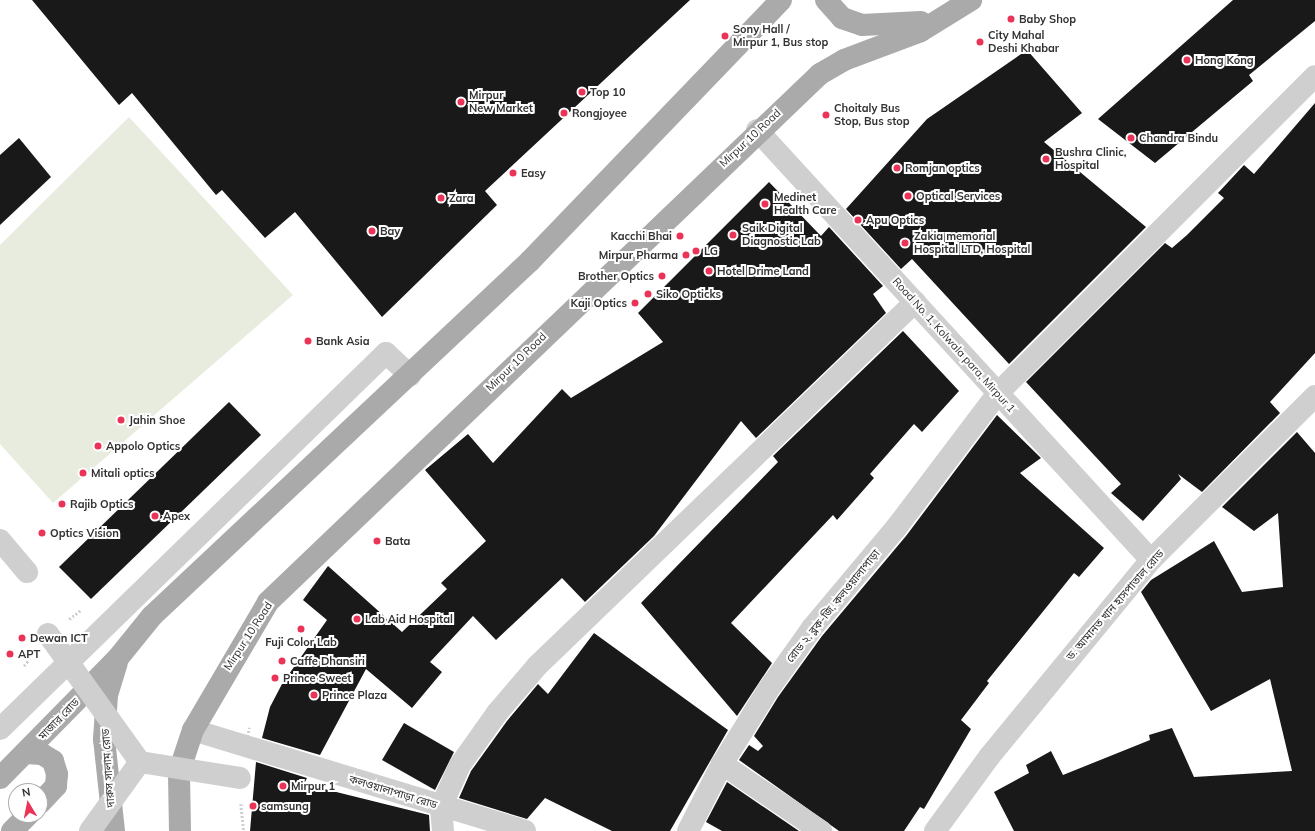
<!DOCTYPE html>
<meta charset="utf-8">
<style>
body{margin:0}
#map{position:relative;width:1315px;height:831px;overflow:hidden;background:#fff;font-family:Mulish,"Noto Sans Bengali",sans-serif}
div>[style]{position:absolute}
.green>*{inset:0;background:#e7ecde}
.building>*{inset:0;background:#191919}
.path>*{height:2.5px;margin-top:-1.25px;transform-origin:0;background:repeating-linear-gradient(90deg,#cfcfcf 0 2px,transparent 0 4px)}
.minor>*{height:22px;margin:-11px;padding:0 11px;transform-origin:11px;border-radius:11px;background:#cfcfcf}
.major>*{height:22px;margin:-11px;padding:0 11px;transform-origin:11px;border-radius:11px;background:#aaa}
.path-bridge>*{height:2.5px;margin-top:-1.25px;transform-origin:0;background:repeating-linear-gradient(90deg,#cfcfcf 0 2px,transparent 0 4px)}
.minor-bridge>*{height:22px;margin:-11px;padding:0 11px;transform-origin:11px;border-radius:11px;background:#cfcfcf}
.dots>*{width:11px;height:11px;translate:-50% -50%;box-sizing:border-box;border:2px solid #fff;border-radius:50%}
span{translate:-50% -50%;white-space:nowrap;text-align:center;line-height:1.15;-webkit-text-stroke:4px #fff;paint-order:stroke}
.poi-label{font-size:11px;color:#323232;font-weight:700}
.left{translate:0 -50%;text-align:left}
.right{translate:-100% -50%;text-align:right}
.street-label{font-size:11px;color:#323232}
.north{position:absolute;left:8px;top:783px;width:40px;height:40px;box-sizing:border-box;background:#fff;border:1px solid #adadad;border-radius:50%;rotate:350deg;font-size:11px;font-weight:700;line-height:16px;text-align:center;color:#323232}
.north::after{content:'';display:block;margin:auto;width:14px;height:18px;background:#ea3356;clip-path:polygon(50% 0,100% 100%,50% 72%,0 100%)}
</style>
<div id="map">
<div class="green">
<i style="clip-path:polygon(129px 117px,293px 295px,53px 503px,0 444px,0 245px)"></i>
</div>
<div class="building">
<i style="clip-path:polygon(32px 0,690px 0,485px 191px,497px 205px,382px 317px,295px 212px,265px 238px,222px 190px,216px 195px,132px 93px,119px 105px)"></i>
<i style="clip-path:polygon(1233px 0,1315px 0,1315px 21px,1249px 75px,1253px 81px,1155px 163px,1098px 119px)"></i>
<i style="clip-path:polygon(1027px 50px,1082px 113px,1044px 142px,1146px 227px,1009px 364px,912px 259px,901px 269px,846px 209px,927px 119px)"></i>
<i style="clip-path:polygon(1315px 103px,1315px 353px,1270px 402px,1280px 413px,1202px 492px,1178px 474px,1181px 479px,1143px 521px,1111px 493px,1121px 484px,1026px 382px,1165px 243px,1172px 248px,1187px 235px,1224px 198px,1218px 193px,1244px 165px,1254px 174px)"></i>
<i style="clip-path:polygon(19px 138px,51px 177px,0 225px,0 155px)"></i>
<i style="clip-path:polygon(769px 182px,821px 236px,829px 227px,883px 286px,873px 294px,886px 313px,756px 438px,741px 421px,654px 536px,585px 602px,562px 578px,496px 640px,473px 616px,430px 662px,442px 672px,412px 708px,366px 669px,320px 755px,262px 738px,270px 707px,282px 684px,327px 620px,303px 600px,328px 566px,402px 632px,447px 589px,441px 583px,486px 541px,425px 470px,468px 434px,493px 463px,562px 389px,571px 398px,663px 342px,638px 313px)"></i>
<i style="clip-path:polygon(903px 331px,959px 391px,922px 432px,914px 424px,870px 474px,874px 478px,837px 520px,833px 515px,731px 623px,772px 663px,737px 716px,641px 603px,778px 462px,773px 456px)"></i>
<i style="clip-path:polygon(229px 402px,261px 435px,91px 599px,59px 567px)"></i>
<i style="clip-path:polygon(997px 415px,1041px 458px,1020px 473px,1104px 548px,1079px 577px,1074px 573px,987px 681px,989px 683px,961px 720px,971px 729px,924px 809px,920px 807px,904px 831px,839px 831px,739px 760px,749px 745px,758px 751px,763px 746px,754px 736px,778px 697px,822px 636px,906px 536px)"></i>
<i style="clip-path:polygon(1297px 432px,1315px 453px,1315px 831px,1014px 831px,994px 792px,1029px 773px,1026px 765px,1051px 751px,1063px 775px,1150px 740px,1149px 735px,1172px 728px,1194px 777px,1292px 771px,1270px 679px,1211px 711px,1141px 592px,1151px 580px,1214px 541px,1242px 592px,1283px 587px,1278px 513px,1254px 531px,1222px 507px)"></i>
<i style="clip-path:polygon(594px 633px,728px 730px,670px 831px,612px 831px,545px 798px,527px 819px,459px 798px,471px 771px,507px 721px,538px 684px,548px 694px)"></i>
<i style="clip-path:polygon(404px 723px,454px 752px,435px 790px,382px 760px)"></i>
<i style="clip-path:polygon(256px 762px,307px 778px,304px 784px,429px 815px,430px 831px,250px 831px)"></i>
<i style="clip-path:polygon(727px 782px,799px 831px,722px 831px,706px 822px)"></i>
</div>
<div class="path">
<i style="left:69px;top:619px;width:15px;rotate:-37deg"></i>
<i style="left:24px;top:666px;width:12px;rotate:-55deg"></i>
<i style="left:241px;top:804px;width:27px;rotate:84deg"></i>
</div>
<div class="minor">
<i style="left:757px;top:130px;width:583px;rotate:47.5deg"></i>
<i style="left:0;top:540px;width:42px;rotate:49.8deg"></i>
<i style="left:0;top:729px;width:539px;rotate:-44.25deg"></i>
<i style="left:386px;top:353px;width:33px;rotate:43deg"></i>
<i style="left:193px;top:730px;width:347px;rotate:16.9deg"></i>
<i style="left:722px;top:764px;width:120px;rotate:34.1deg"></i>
<i style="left:443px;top:831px;width:24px;rotate:-95deg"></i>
<i style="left:441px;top:807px;width:46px;rotate:-65.7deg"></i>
<i style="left:460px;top:765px;width:64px;rotate:-54.6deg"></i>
<i style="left:497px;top:713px;width:62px;rotate:-49.6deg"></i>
<i style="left:537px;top:666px;width:525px;rotate:-43.92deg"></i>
<i style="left:688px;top:831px;width:75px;rotate:-63.1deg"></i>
<i style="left:722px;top:764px;width:87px;rotate:-58.1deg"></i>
<i style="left:768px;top:690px;width:76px;rotate:-54.6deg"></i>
<i style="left:812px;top:628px;width:131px;rotate:-50deg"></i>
<i style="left:896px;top:528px;width:169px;rotate:-52.9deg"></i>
<i style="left:998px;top:393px;width:448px;rotate:-45deg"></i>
<i style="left:935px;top:831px;width:92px;rotate:-53.9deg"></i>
<i style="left:989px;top:757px;width:255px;rotate:-50.6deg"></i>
<i style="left:1151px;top:560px;width:232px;rotate:-45deg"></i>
</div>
<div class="major">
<i style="left:826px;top:0;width:24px;rotate:48deg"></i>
<i style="left:842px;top:18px;width:21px;rotate:19deg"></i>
<i style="left:862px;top:25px;width:59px;rotate:-2.9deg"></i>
<i style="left:26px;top:753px;width:16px;rotate:4deg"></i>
<i style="left:42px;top:754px;width:13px;rotate:32deg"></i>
<i style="left:53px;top:761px;width:14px;rotate:73deg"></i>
<i style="left:57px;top:774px;width:12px;rotate:95deg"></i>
<i style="left:56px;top:786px;width:23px;rotate:133deg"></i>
<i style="left:0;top:778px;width:168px;rotate:-45.5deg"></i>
<i style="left:118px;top:658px;width:54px;rotate:-51deg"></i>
<i style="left:152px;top:616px;width:519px;rotate:-43.2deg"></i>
<i style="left:530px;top:261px;width:362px;rotate:-46.1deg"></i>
<i style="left:12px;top:831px;width:23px;rotate:-45deg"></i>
<i style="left:114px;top:831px;width:93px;rotate:-96.2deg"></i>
<i style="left:104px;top:739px;width:44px;rotate:-86.1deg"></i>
<i style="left:107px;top:695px;width:34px;rotate:-73deg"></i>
<i style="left:180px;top:831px;width:59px;rotate:-91deg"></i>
<i style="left:179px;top:772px;width:44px;rotate:-71.6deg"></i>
<i style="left:193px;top:730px;width:148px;rotate:-59.6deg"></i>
<i style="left:268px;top:602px;width:764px;rotate:-43.73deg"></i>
<i style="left:820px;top:74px;width:28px;rotate:-30deg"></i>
<i style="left:844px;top:60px;width:82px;rotate:-20.6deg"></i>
<i style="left:921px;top:31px;width:59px;rotate:-31.8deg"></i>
</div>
<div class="path-bridge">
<i style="left:244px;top:752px;width:25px;rotate:-78deg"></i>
</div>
<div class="minor-bridge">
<i style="left:48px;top:634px;width:158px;rotate:54.3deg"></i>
<i style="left:140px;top:762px;width:101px;rotate:9.1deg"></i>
<i style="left:90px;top:831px;width:85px;rotate:-54.1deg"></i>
</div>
<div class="dots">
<i style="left:1011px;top:19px;background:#ea3356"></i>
<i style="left:725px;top:36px;background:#ea3356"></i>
<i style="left:980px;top:42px;background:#ea3356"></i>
<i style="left:1187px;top:60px;background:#ea3356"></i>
<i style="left:582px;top:92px;background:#ea3356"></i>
<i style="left:461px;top:102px;background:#ea3356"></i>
<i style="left:564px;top:113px;background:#ea3356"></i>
<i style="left:826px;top:115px;background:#ea3356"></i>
<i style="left:1131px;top:138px;background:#ea3356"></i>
<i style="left:1046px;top:159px;background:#ea3356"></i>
<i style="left:897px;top:168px;background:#ea3356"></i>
<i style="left:513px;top:173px;background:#ea3356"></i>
<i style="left:908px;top:196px;background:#ea3356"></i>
<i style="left:441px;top:198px;background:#ea3356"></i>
<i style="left:765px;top:204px;background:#ea3356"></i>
<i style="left:858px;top:220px;background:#ea3356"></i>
<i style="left:372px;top:231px;background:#ea3356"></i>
<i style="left:733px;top:235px;background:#ea3356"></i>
<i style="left:680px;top:236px;background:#ea3356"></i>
<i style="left:905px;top:243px;background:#ea3356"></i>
<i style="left:696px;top:251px;background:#ea3356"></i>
<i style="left:686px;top:255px;background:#ea3356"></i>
<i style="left:709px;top:271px;background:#ea3356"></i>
<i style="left:662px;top:276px;background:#ea3356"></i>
<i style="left:648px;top:294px;background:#ea3356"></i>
<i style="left:635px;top:303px;background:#ea3356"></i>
<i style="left:308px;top:341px;background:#ea3356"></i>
<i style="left:121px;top:420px;background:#ea3356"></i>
<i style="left:98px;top:446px;background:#ea3356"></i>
<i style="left:83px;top:473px;background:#ea3356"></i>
<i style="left:62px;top:504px;background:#ea3356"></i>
<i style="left:155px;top:516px;background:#ea3356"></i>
<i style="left:42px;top:533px;background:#ea3356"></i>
<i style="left:377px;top:541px;background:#ea3356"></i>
<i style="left:357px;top:619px;background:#ea3356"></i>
<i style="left:301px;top:629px;background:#ea3356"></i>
<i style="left:22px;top:638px;background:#ea3356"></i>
<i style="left:10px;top:654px;background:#ea3356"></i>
<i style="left:282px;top:661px;background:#ea3356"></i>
<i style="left:275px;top:678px;background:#ea3356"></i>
<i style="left:314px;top:695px;background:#ea3356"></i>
<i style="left:283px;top:786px;background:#ea3356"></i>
<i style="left:253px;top:806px;background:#ea3356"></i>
</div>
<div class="poi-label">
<span class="left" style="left:1019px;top:19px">Baby Shop</span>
<span class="left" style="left:733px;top:36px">Sony Hall /<br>Mirpur 1, Bus stop</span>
<span class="left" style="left:988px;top:42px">City Mahal<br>Deshi Khabar</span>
<span class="left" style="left:1195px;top:60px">Hong Kong</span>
<span class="left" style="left:590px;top:92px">Top 10</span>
<span class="left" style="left:469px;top:102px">Mirpur<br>New Market</span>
<span class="left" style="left:834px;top:115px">Choitaly Bus<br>Stop, Bus stop</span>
<span class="left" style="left:572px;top:113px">Rongjoyee</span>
<span class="left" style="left:1139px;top:138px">Chandra Bindu</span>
<span class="left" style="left:1055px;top:159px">Bushra Clinic,<br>Hospital</span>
<span class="left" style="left:905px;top:168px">Romjan optics</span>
<span class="left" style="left:521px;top:173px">Easy</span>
<span class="left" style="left:916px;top:196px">Optical Services</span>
<span class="left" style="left:449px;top:198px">Zara</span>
<span class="left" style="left:774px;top:204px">Medinet<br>Health Care</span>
<span class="left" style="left:866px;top:220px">Apu Optics</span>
<span class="left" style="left:742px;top:235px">Saik Digital<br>Diagnostic Lab</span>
<span class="left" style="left:380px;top:231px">Bay</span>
<span class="right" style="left:672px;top:236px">Kacchi Bhai</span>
<span class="left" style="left:914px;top:243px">Zakia memorial<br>Hospital LTD, Hospital</span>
<span class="left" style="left:704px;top:251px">LG</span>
<span class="right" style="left:678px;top:255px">Mirpur Pharma</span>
<span class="left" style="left:717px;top:271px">Hotel Drime Land</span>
<span class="right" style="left:654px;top:276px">Brother Optics</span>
<span class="left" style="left:656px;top:294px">Siko Opticks</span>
<span class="right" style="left:627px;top:303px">Kaji Optics</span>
<span class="left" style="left:316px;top:341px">Bank Asia</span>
<span class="left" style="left:129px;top:420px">Jahin Shoe</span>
<span class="left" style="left:106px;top:446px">Appolo Optics</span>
<span class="left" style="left:91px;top:473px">Mitali optics</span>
<span class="left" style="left:70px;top:504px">Rajib Optics</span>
<span class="left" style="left:163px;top:516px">Apex</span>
<span class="left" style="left:50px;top:533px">Optics Vision</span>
<span class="left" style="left:385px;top:541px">Bata</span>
<span class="left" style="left:365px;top:619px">Lab Aid Hospital</span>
<span class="left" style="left:30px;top:638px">Dewan ICT</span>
<span style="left:301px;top:642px">Fuji Color Lab</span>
<span class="left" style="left:18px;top:654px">APT</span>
<span class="left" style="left:290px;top:661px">Caffe Dhansiri</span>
<span class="left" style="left:283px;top:678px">Prince Sweet</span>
<span class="left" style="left:322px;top:695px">Prince Plaza</span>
<span class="left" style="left:291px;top:786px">Mirpur 1</span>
<span class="left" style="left:261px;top:806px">samsung</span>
</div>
<div class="street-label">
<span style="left:750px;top:138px;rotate:-43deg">Mirpur 10 Road</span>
<span style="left:954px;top:345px;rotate:48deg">Road No. 1, Kolwala para, Mirpur 1</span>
<span style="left:516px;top:362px;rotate:-44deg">Mirpur 10 Road</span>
<span style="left:1115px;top:605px;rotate:-49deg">ড. আমানত খান হাসপাতাল রোড</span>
<span style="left:833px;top:606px;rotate:-51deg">রোড ২, ব্লক-জি, কলওয়ালাপাড়া</span>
<span style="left:248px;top:636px;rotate:-57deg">Mirpur 10 Road</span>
<span style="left:59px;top:719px;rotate:-46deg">মাজার রোড</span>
<span style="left:108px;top:768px;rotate:-94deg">দারুস সালাম রোড</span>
<span style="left:393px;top:792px;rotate:17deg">কলওয়ালাপাড়া রোড</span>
</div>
<div class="north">N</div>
</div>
